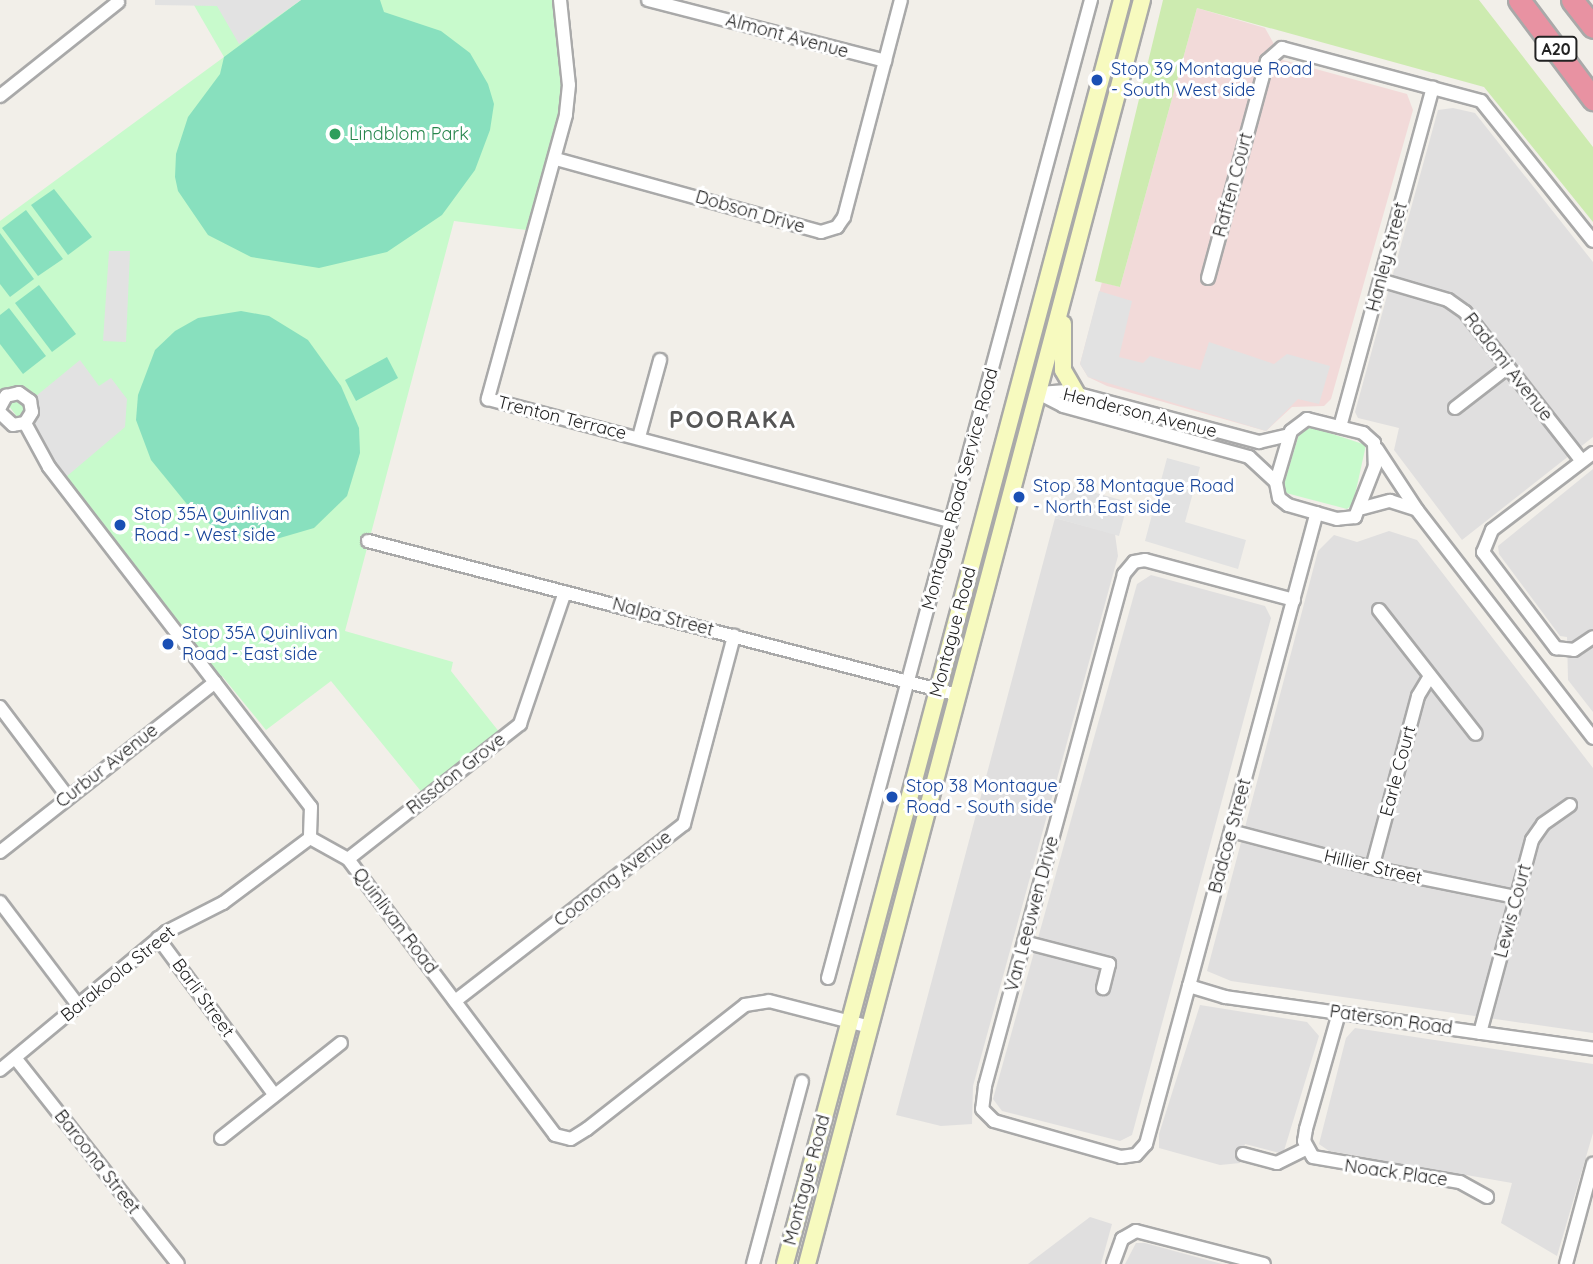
<!DOCTYPE html>
<style>
body{margin:0}
#map{position:relative;width:1593px;height:1264px;overflow:hidden;background:#f2efe9;font-family:Quicksand,sans-serif}
div>[style]{position:absolute}
.residential>*{inset:0;background:#e0dfdf}
.commercial>*{inset:0;background:#f2dad9}
.grass>*{inset:0;background:#cdebb0}
.park>*{inset:0;background:#c8facc}
.pitch>*{inset:0;background:#88e0be}
.parking>*{inset:0;background:#e2e2e2}
.roads{filter:drop-shadow(2px 0 #a9a9a9) drop-shadow(-2px 0 #a9a9a9) drop-shadow(0 2px #a9a9a9) drop-shadow(0 -2px #a9a9a9)}
.street>*{height:12px;margin:-6px;padding:0 6px;transform-origin:6px;border-radius:6px;background:#fff}
.secondary>*{height:16px;margin:-8px;padding:0 8px;transform-origin:8px;border-radius:8px;background:#f7fabf}
.highway>*{height:21px;margin:-10.5px;padding:0 10.5px;transform-origin:10.5px;border-radius:10.5px;background:#e892a2}
.dots>*{width:19px;height:19px;translate:-50% -50%;box-sizing:border-box;border:4px solid #fff;border-radius:50%}
span{translate:-50% -50%;white-space:nowrap;text-align:center;line-height:1.15;-webkit-text-stroke:6px #fff;paint-order:stroke}
.shield-label span{padding:2px 5px;background:#fff;border:2px solid;border-radius:5px;-webkit-text-stroke-width:0}
.shield-label{font-size:16px;color:#222;font-weight:700}
.street-label{font-size:18px;color:#222}
.transit-label{font-size:18px;color:#164399}
.left{translate:0 -50%;text-align:left}
.leisure-label{font-size:18px;color:#27864d}
.district-label{font-size:24px;color:#555;font-weight:700;letter-spacing:2px}
</style>
<div id="map">
<div class="residential">
<i style="clip-path:polygon(1453px 108px,1475px 113px,1593px 262px,1593px 437px,1462px 540px,1394px 450px,1399px 428px,1358px 418px,1355px 412px,1438px 110px)"></i>
<i style="clip-path:polygon(1593px 469px,1593px 712px,1568px 680px,1567px 637px,1560px 636px,1499px 554px,1498px 546px)"></i>
<i style="clip-path:polygon(1055px 518px,1115px 534px,1118px 556px,973px 1086px,972px 1124px,941px 1126px,896px 1115px)"></i>
<i style="clip-path:polygon(1389px 531px,1417px 540px,1593px 768px,1593px 1033px,1231px 981px,1207px 971px,1318px 551px,1334px 535px,1357px 542px)"></i>
<i style="clip-path:polygon(1151px 575px,1265px 606px,1271px 618px,1132px 1135px,1120px 1141px,1002px 1111px,993px 1099px,1137px 584px)"></i>
<i style="clip-path:polygon(1200px 1005px,1307px 1022px,1319px 1036px,1283px 1154px,1245px 1144px,1240px 1163px,1220px 1165px,1159px 1148px,1159px 1134px)"></i>
<i style="clip-path:polygon(1355px 1028px,1593px 1064px,1593px 1133px,1557px 1256px,1501px 1223px,1512px 1183px,1329px 1151px,1319px 1144px,1346px 1038px)"></i>
<i style="clip-path:polygon(1090px 1217px,1112px 1224px,1101px 1264px,1028px 1264px)"></i>
<i style="clip-path:polygon(1136px 1243px,1145px 1243px,1222px 1264px,1125px 1264px)"></i>
</div>
<div class="commercial">
<i style="clip-path:polygon(1197px 8px,1265px 28px,1283px 60px,1407px 94px,1413px 110px,1331px 399px,1324px 406px,1292px 407px,1266px 431px,1107px 386px,1088px 377px,1080px 364px,1102px 282px,1120px 287px)"></i>
</div>
<div class="grass">
<i style="clip-path:polygon(1163px 0,1479px 0,1593px 147px,1593px 222px,1484px 87px,1197px 8px,1120px 287px,1095px 281px)"></i>
</div>
<div class="park">
<i style="clip-path:polygon(191px 0,560px 0,566px 115px,535px 231px,454px 221px,345px 631px,453px 662px,451px 671px,500px 733px,424px 795px,331px 681px,266px 730px,222px 676px,215px 682px,0 394px,0 221px,224px 57px)"></i>
<i style="clip-path:polygon(1311px 427px,1366px 445px,1353px 504px,1347px 509px,1286px 493px,1284px 484px,1299px 434px)"></i>
</div>
<div class="pitch">
<i style="clip-path:polygon(301px 0,380px 0,384px 12px,441px 31px,470px 53px,488px 84px,494px 104px,490px 130px,475px 170px,442px 215px,387px 252px,319px 268px,251px 257px,208px 235px,178px 191px,175px 177px,176px 154px,188px 117px,220px 74px,224px 57px)"></i>
<i style="clip-path:polygon(54px 189px,92px 237px,68px 255px,31px 205px)"></i>
<i style="clip-path:polygon(26px 210px,63px 259px,38px 276px,2px 228px)"></i>
<i style="clip-path:polygon(0 233px,34px 279px,10px 297px,0 284px)"></i>
<i style="clip-path:polygon(39px 285px,76px 334px,52px 352px,15px 303px)"></i>
<i style="clip-path:polygon(9px 308px,46px 356px,23px 374px,0 344px,0 315px)"></i>
<i style="clip-path:polygon(241px 311px,269px 316px,308px 340px,341px 386px,359px 428px,360px 453px,347px 496px,314px 528px,266px 542px,222px 532px,195px 514px,151px 460px,136px 420px,138px 395px,155px 350px,175px 331px,198px 318px)"></i>
<i style="clip-path:polygon(387px 357px,398px 378px,356px 401px,345px 380px)"></i>
</div>
<div class="parking">
<i style="clip-path:polygon(155px 0,301px 0,239px 44px,217px 6px,155px 5px)"></i>
<i style="clip-path:polygon(109px 251px,130px 251px,126px 342px,103px 341px)"></i>
<i style="clip-path:polygon(1099px 291px,1132px 301px,1119px 357px,1143px 363px,1150px 356px,1200px 370px,1209px 342px,1274px 364px,1287px 354px,1330px 366px,1319px 404px,1298px 399px,1266px 431px,1088px 377px,1080px 364px)"></i>
<i style="clip-path:polygon(80px 360px,99px 386px,111px 378px,127px 399px,125px 427px,60px 482px,25px 423px,30px 401px)"></i>
<i style="clip-path:polygon(1167px 458px,1200px 467px,1185px 522px,1246px 540px,1238px 569px,1145px 541px)"></i>
<i style="clip-path:polygon(1064px 484px,1128px 502px,1119px 536px,1055px 518px)"></i>
</div>
<div class="roads">
<div class="street">
<i style="left:560px;top:0;width:85px;rotate:84deg"></i>
<i style="left:569px;top:85px;width:30px;rotate:96deg"></i>
<i style="left:566px;top:115px;width:295px;rotate:105.4deg"></i>
<i style="left:488px;top:399px;width:479px;rotate:14.8deg"></i>
<i style="left:648px;top:0;width:245px;rotate:14.4deg"></i>
<i style="left:0;top:96px;width:151px;rotate:-38.5deg"></i>
<i style="left:556px;top:159px;width:275px;rotate:15.4deg"></i>
<i style="left:821px;top:232px;width:17px;rotate:-17deg"></i>
<i style="left:837px;top:227px;width:12px;rotate:-55deg"></i>
<i style="left:844px;top:217px;width:224px;rotate:-75.3deg"></i>
<i style="left:1208px;top:278px;width:225px;rotate:-74.8deg"></i>
<i style="left:1267px;top:61px;width:20px;rotate:-41deg"></i>
<i style="left:1282px;top:48px;width:206px;rotate:14.9deg"></i>
<i style="left:1481px;top:101px;width:179px;rotate:51.3deg"></i>
<i style="left:1380px;top:280px;width:71px;rotate:16.4deg"></i>
<i style="left:1448px;top:300px;width:21px;rotate:35deg"></i>
<i style="left:1465px;top:312px;width:189px;rotate:51.9deg"></i>
<i style="left:1038px;top:393px;width:28px;rotate:27deg"></i>
<i style="left:1063px;top:406px;width:193px;rotate:15.3deg"></i>
<i style="left:1249px;top:457px;width:37px;rotate:43deg"></i>
<i style="left:1039px;top:393px;width:28px;rotate:-4deg"></i>
<i style="left:1067px;top:391px;width:199px;rotate:14.9deg"></i>
<i style="left:1259px;top:442px;width:31px;rotate:-13deg"></i>
<i style="left:0;top:407px;width:13px;rotate:-61deg"></i>
<i style="left:6px;top:396px;width:13px;rotate:-13deg"></i>
<i style="left:19px;top:393px;width:14px;rotate:36deg"></i>
<i style="left:30px;top:401px;width:11px;rotate:80deg"></i>
<i style="left:32px;top:412px;width:13px;rotate:122deg"></i>
<i style="left:25px;top:423px;width:12px;rotate:171deg"></i>
<i style="left:13px;top:425px;width:18px;rotate:-137deg"></i>
<i style="left:1455px;top:408px;width:67px;rotate:-37.7deg"></i>
<i style="left:1307px;top:419px;width:58px;rotate:14deg"></i>
<i style="left:1363px;top:433px;width:15px;rotate:42deg"></i>
<i style="left:1374px;top:443px;width:23px;rotate:88deg"></i>
<i style="left:1375px;top:466px;width:55px;rotate:111.4deg"></i>
<i style="left:1355px;top:517px;width:18px;rotate:174deg"></i>
<i style="left:1337px;top:519px;width:51px;rotate:-164.1deg"></i>
<i style="left:1288px;top:505px;width:11px;rotate:-142deg"></i>
<i style="left:1279px;top:498px;width:16px;rotate:-101deg"></i>
<i style="left:1276px;top:482px;width:53px;rotate:-73.6deg"></i>
<i style="left:1291px;top:431px;width:20px;rotate:-37deg"></i>
<i style="left:25px;top:423px;width:50px;rotate:61.4deg"></i>
<i style="left:49px;top:467px;width:429px;rotate:52.4deg"></i>
<i style="left:311px;top:807px;width:31px;rotate:92deg"></i>
<i style="left:1340px;top:427px;width:352px;rotate:-74.7deg"></i>
<i style="left:639px;top:437px;width:80px;rotate:-74.7deg"></i>
<i style="left:1377px;top:449px;width:73px;rotate:56.7deg"></i>
<i style="left:1417px;top:510px;width:288px;rotate:52.3deg"></i>
<i style="left:1593px;top:453px;width:127px;rotate:142.7deg"></i>
<i style="left:1492px;top:530px;width:24px;rotate:112deg"></i>
<i style="left:1483px;top:552px;width:121px;rotate:52.8deg"></i>
<i style="left:1556px;top:648px;width:18px;rotate:6deg"></i>
<i style="left:1574px;top:650px;width:23px;rotate:-34deg"></i>
<i style="left:1363px;top:508px;width:28px;rotate:-15deg"></i>
<i style="left:1390px;top:501px;width:28px;rotate:18deg"></i>
<i style="left:368px;top:541px;width:610px;rotate:14.63deg"></i>
<i style="left:1294px;top:600px;width:154px;rotate:-165deg"></i>
<i style="left:1145px;top:560px;width:11px;rotate:170deg"></i>
<i style="left:1134px;top:562px;width:16px;rotate:130deg"></i>
<i style="left:1124px;top:574px;width:531px;rotate:105.19deg"></i>
<i style="left:985px;top:1086px;width:23px;rotate:97deg"></i>
<i style="left:982px;top:1109px;width:17px;rotate:45deg"></i>
<i style="left:994px;top:1121px;width:132px;rotate:15.8deg"></i>
<i style="left:1121px;top:1157px;width:15px;rotate:-8deg"></i>
<i style="left:1136px;top:1155px;width:15px;rotate:-48deg"></i>
<i style="left:1146px;top:1144px;width:164px;rotate:-74.8deg"></i>
<i style="left:1189px;top:986px;width:490px;rotate:-74.9deg"></i>
<i style="left:1379px;top:610px;width:157px;rotate:52deg"></i>
<i style="left:0;top:707px;width:111px;rotate:53deg"></i>
<i style="left:1231px;top:831px;width:146px;rotate:14.7deg"></i>
<i style="left:1372px;top:868px;width:147px;rotate:11.4deg"></i>
<i style="left:310px;top:838px;width:43px;rotate:28.9deg"></i>
<i style="left:348px;top:859px;width:345px;rotate:53.1deg"></i>
<i style="left:555px;top:1135px;width:16px;rotate:14deg"></i>
<i style="left:571px;top:1139px;width:19px;rotate:-32deg"></i>
<i style="left:587px;top:1129px;width:201px;rotate:-38.1deg"></i>
<i style="left:745px;top:1005px;width:24px;rotate:-9deg"></i>
<i style="left:769px;top:1001px;width:104px;rotate:14.4deg"></i>
<i style="left:0;top:852px;width:274px;rotate:-38.3deg"></i>
<i style="left:348px;top:859px;width:219px;rotate:-38.1deg"></i>
<i style="left:520px;top:724px;width:139px;rotate:-71.2deg"></i>
<i style="left:1372px;top:868px;width:178px;rotate:-75deg"></i>
<i style="left:1418px;top:696px;width:23px;rotate:-59deg"></i>
<i style="left:0;top:902px;width:129px;rotate:52.9deg"></i>
<i style="left:158px;top:938px;width:194px;rotate:53.4deg"></i>
<i style="left:1024px;top:942px;width:88px;rotate:14.5deg"></i>
<i style="left:1109px;top:964px;width:25px;rotate:104deg"></i>
<i style="left:828px;top:978px;width:1013px;rotate:-74.95deg"></i>
<i style="left:1189px;top:986px;width:38px;rotate:17deg"></i>
<i style="left:1225px;top:997px;width:372px;rotate:8deg"></i>
<i style="left:455px;top:1001px;width:289px;rotate:-37.7deg"></i>
<i style="left:684px;top:824px;width:195px;rotate:-75.1deg"></i>
<i style="left:1339px;top:1013px;width:121px;rotate:105.9deg"></i>
<i style="left:1306px;top:1129px;width:12px;rotate:99deg"></i>
<i style="left:1304px;top:1141px;width:18px;rotate:61deg"></i>
<i style="left:1313px;top:1157px;width:149px;rotate:9.7deg"></i>
<i style="left:1460px;top:1182px;width:31px;rotate:29deg"></i>
<i style="left:1480px;top:1033px;width:200px;rotate:-74.9deg"></i>
<i style="left:1532px;top:840px;width:19px;rotate:-55deg"></i>
<i style="left:1543px;top:824px;width:33px;rotate:-35deg"></i>
<i style="left:16px;top:1059px;width:261px;rotate:51.7deg"></i>
<i style="left:0;top:1070px;width:216px;rotate:-39.7deg"></i>
<i style="left:166px;top:932px;width:64px;rotate:-27deg"></i>
<i style="left:223px;top:903px;width:109px;rotate:-36.8deg"></i>
<i style="left:221px;top:1138px;width:153px;rotate:-38.4deg"></i>
<i style="left:1243px;top:1154px;width:35px;rotate:15deg"></i>
<i style="left:1277px;top:1163px;width:32px;rotate:-26deg"></i>
<i style="left:753px;top:1264px;width:189px;rotate:-75deg"></i>
<i style="left:1113px;top:1264px;width:27px;rotate:-70deg"></i>
<i style="left:1122px;top:1239px;width:16px;rotate:-30deg"></i>
<i style="left:1136px;top:1231px;width:132px;rotate:14.5deg"></i>
<i style="left:1566px;top:1264px;width:104px;rotate:-74.9deg"></i>
</div>
<div class="secondary">
<i style="left:1063px;top:324px;width:46px;rotate:90deg"></i>
<i style="left:1063px;top:370px;width:28px;rotate:60deg"></i>
<i style="left:785px;top:1264px;width:1308px;rotate:-75.07deg"></i>
<i style="left:807px;top:1264px;width:1308px;rotate:-75.16deg"></i>
</div>
<div class="highway">
<i style="left:1519px;top:0;width:124px;rotate:53.2deg"></i>
<i style="left:1572px;top:0;width:34px;rotate:52deg"></i>
</div>
</div>
<div class="dots">
<i style="left:1097px;top:80px;background:#1a4fb4"></i>
<i style="left:335px;top:134px;background:#2e9e5b"></i>
<i style="left:1019px;top:497px;background:#1a4fb4"></i>
<i style="left:120px;top:525px;background:#1a4fb4"></i>
<i style="left:168px;top:644px;background:#1a4fb4"></i>
<i style="left:892px;top:797px;background:#1a4fb4"></i>
</div>
<div class="shield-label">
<span style="left:1556px;top:49px">A20</span>
</div>
<div class="street-label">
<span style="left:787px;top:36px;rotate:15deg">Almont Avenue</span>
<span style="left:1233px;top:185px;rotate:-75deg">Raffen Court</span>
<span style="left:750px;top:212px;rotate:16deg">Dobson Drive</span>
<span style="left:1387px;top:257px;rotate:-75deg">Hanley Street</span>
<span style="left:1508px;top:367px;rotate:52deg">Radomi Avenue</span>
<span style="left:1140px;top:413px;rotate:14deg">Henderson Avenue</span>
<span style="left:562px;top:418px;rotate:14deg">Trenton Terrace</span>
<span style="left:960px;top:489px;rotate:-75deg">Montague Road Service Road</span>
<span style="left:663px;top:617px;rotate:15deg">Nalpa Street</span>
<span style="left:953px;top:632px;rotate:-75deg">Montague Road</span>
<span style="left:107px;top:766px;rotate:-38deg">Curbur Avenue</span>
<span style="left:1398px;top:771px;rotate:-75deg">Earle Court</span>
<span style="left:456px;top:774px;rotate:-38deg">Rissdon Grove</span>
<span style="left:1230px;top:836px;rotate:-75deg">Badcoe Street</span>
<span style="left:1373px;top:867px;rotate:13deg">Hillier Street</span>
<span style="left:613px;top:879px;rotate:-38deg">Coonong Avenue</span>
<span style="left:1513px;top:911px;rotate:-75deg">Lewis Court</span>
<span style="left:1032px;top:914px;rotate:-75deg">Van Leeuwen Drive</span>
<span style="left:395px;top:921px;rotate:53deg">Quinlivan Road</span>
<span style="left:118px;top:974px;rotate:-39deg">Barakoola Street</span>
<span style="left:203px;top:998px;rotate:54deg">Barli Street</span>
<span style="left:1391px;top:1020px;rotate:8deg">Paterson Road</span>
<span style="left:97px;top:1162px;rotate:52deg">Baroona Street</span>
<span style="left:1396px;top:1173px;rotate:8deg">Noack Place</span>
<span style="left:807px;top:1180px;rotate:-75deg">Montague Road</span>
</div>
<div class="transit-label">
<span class="left" style="left:1111px;top:80px">Stop 39 Montague Road<br>- South West side</span>
<span class="left" style="left:1033px;top:497px">Stop 38 Montague Road<br>- North East side</span>
<span class="left" style="left:134px;top:525px">Stop 35A Quinlivan<br>Road - West side</span>
<span class="left" style="left:182px;top:644px">Stop 35A Quinlivan<br>Road - East side</span>
<span class="left" style="left:906px;top:797px">Stop 38 Montague<br>Road - South side</span>
</div>
<div class="leisure-label">
<span class="left" style="left:349px;top:134px">Lindblom Park</span>
</div>
<div class="district-label">
<span style="left:733px;top:420px">POORAKA</span>
</div>
</div>
